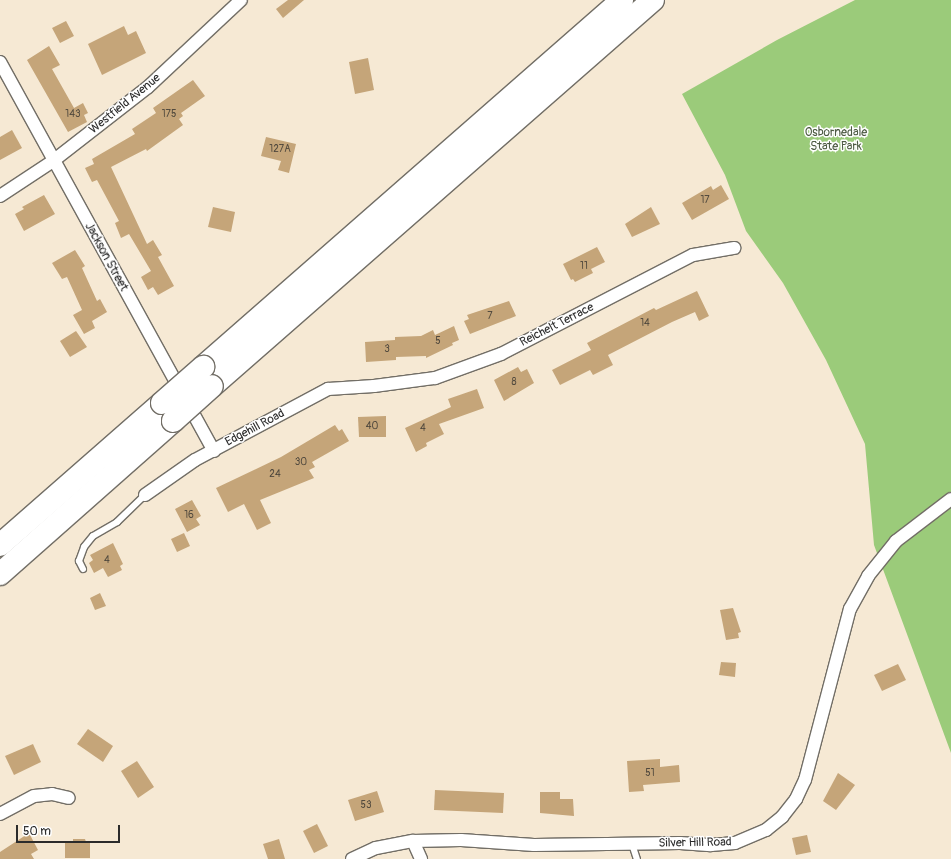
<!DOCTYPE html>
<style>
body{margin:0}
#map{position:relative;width:951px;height:859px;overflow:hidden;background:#f6e9d4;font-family:Pangolin,sans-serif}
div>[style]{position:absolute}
.green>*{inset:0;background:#9bcb7a}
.building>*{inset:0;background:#c5a579}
.roads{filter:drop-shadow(1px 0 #726e66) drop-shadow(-1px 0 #726e66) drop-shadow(0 1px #726e66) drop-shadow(0 -1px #726e66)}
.lane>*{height:6px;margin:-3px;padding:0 3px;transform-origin:3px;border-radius:3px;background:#fff}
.street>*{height:12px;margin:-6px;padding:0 6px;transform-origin:6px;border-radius:6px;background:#fff}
.highway>*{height:22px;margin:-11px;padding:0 11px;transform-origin:11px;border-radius:11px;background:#fff}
.bridges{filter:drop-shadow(1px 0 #726e66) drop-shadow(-1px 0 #726e66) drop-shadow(0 1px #726e66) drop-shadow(0 -1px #726e66)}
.highway-bridge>*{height:22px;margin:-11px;padding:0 11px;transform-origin:11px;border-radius:11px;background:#fff}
span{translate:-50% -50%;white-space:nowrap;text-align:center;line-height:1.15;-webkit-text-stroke:3px #fff;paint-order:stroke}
.number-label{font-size:10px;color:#524a3e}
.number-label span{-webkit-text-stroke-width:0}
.street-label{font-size:12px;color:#2b2b2b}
.park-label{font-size:12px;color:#4d5b43}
.scale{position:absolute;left:16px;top:825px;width:104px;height:18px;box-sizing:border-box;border:2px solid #2b2b2b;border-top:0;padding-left:5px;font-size:12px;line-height:14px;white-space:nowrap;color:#2b2b2b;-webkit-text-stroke:3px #fff;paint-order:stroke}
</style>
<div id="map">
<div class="green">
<i style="clip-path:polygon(855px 0,951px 0,951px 753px,874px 545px,865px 444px,826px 360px,783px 283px,746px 231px,725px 175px,682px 94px,777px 40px)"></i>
</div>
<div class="building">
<i style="clip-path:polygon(288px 0,304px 0,283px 18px,276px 9px)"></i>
<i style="clip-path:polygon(66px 21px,74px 36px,60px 43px,52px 28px)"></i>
<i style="clip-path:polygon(124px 26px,128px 35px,136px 31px,146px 53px,102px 75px,88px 44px)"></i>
<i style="clip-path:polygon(49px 46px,60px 65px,52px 69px,74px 108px,83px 103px,88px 113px,84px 115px,87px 122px,68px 132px,27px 60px)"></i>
<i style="clip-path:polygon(368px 58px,374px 90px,355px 94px,349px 62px)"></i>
<i style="clip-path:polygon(193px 80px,205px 96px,181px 113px,183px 116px,179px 119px,183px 125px,147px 151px,146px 149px,111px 167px,147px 244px,153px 240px,162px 255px,158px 257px,174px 286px,158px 295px,153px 287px,148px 290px,141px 277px,151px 271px,129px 234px,121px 238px,115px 223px,119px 221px,97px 180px,92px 182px,85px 168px,94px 164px,92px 159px,135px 134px,132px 129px,156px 113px,153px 108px)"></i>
<i style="clip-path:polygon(12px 130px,22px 148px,0 160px,0 137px)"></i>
<i style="clip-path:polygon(266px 137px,296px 144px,289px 173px,278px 170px,281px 161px,261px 156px)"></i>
<i style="clip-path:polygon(721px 185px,729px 199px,692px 220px,682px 203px,711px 186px,713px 190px)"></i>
<i style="clip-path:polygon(44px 195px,55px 214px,24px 231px,15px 214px,24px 209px,22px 207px)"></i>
<i style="clip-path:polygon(213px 207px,235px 212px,231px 232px,208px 227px)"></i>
<i style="clip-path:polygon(651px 207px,660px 224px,632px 237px,625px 224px)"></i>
<i style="clip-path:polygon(597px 247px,605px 262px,591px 269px,593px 273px,575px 282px,573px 279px,571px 280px,563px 264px)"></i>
<i style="clip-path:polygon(75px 250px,85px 266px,82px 268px,97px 301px,100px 299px,107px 312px,92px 321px,95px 328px,84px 334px,73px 315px,82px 310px,67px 277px,62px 279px,52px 263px)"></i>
<i style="clip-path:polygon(697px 291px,709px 316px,699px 321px,695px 312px,672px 322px,608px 355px,613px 365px,593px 375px,590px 370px,560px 385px,552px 370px,591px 350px,587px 343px,654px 308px,656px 310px)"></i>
<i style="clip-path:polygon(509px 301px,516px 316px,470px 334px,464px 321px,469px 319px,467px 315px)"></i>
<i style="clip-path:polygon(454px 326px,459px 340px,452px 343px,453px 345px,426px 358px,426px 356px,396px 357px,396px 360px,366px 362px,365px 342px,395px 340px,395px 337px,421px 336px,433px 330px,435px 335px)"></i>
<i style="clip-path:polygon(76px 331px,87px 347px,70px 357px,60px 341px)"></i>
<i style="clip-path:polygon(518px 367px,521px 372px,527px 369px,534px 383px,504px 401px,494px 380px)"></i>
<i style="clip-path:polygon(477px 389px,484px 408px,439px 424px,444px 434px,426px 443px,427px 446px,416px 452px,405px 428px,451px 407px,448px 399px)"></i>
<i style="clip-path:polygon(386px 416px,386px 437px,359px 437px,358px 417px)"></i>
<i style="clip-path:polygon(335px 425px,339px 431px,342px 429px,349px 441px,312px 462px,315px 467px,309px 470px,314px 478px,260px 500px,271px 523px,257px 530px,244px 504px,228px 512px,216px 488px,281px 457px)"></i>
<i style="clip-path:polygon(192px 500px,201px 516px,196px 519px,200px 525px,187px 532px,175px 509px)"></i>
<i style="clip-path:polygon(184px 533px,190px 546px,177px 552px,171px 539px)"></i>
<i style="clip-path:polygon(113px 543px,123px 564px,120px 566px,122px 570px,108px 577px,103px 568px,94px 573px,89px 563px,93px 560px,90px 555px)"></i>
<i style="clip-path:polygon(100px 593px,106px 606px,95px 610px,90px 598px)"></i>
<i style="clip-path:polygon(733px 608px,741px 632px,738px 633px,739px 638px,726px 640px,720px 610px)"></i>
<i style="clip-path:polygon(721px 662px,736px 663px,735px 677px,719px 675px)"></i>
<i style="clip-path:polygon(898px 664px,906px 680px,882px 691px,874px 675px)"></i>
<i style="clip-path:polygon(88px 729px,113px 746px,103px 762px,77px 744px)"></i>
<i style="clip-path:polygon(33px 744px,41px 762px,14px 775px,5px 756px)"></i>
<i style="clip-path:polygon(660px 759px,660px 767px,679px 765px,680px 782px,643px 785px,644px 791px,629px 792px,627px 761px)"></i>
<i style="clip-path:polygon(137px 761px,154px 787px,138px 798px,121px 771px)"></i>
<i style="clip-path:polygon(838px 773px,855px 785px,836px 810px,823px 801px)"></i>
<i style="clip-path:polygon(435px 790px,504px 793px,503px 813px,434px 810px)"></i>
<i style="clip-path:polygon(377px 791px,384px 812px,355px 821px,348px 800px)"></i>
<i style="clip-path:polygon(540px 792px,560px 792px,560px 799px,573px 799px,574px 816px,540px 813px)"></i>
<i style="clip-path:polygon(317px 824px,328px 846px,314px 853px,303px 831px)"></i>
<i style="clip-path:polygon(29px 833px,38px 850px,31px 854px,34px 859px,0 859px,0 852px)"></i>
<i style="clip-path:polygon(807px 835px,811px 852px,796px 855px,792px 838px)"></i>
<i style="clip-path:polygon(73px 839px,85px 839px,86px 842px,90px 842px,90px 858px,65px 858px,65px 842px,73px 842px)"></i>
<i style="clip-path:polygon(279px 839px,285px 859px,268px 859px,263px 844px)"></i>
</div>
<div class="roads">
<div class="lane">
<i style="left:83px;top:569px;width:9px;rotate:-117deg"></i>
<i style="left:79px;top:561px;width:15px;rotate:-70deg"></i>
<i style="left:84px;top:547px;width:14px;rotate:-51deg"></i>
<i style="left:93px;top:536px;width:28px;rotate:-30deg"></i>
<i style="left:117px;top:522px;width:39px;rotate:-44deg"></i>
<i style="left:632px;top:844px;width:16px;rotate:72deg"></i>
</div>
<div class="street">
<i style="left:0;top:62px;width:444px;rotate:61.2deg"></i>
<i style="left:0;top:196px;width:64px;rotate:-33.4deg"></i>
<i style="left:53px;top:161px;width:120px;rotate:-37.9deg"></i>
<i style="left:148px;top:87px;width:127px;rotate:-43.1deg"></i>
<i style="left:145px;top:495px;width:61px;rotate:-35deg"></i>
<i style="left:195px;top:460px;width:151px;rotate:-28.1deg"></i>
<i style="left:328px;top:389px;width:46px;rotate:-3.7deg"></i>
<i style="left:374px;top:386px;width:62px;rotate:-7.5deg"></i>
<i style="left:435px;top:378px;width:70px;rotate:-20deg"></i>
<i style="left:501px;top:354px;width:216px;rotate:-27.3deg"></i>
<i style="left:693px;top:255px;width:42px;rotate:-9.7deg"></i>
<i style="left:0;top:814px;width:38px;rotate:-28deg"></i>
<i style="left:34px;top:796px;width:18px;rotate:-6deg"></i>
<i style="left:52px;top:794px;width:17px;rotate:13deg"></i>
<i style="left:413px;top:841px;width:20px;rotate:66deg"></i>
<i style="left:352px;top:859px;width:26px;rotate:-25deg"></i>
<i style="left:376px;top:848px;width:38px;rotate:-11deg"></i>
<i style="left:413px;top:841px;width:48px;rotate:-1.2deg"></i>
<i style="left:461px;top:840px;width:73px;rotate:3.9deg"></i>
<i style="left:534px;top:845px;width:146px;rotate:-0.8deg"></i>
<i style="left:680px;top:843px;width:31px;rotate:4deg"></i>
<i style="left:711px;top:845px;width:24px;rotate:-5deg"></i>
<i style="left:735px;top:843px;width:34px;rotate:-23deg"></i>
<i style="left:766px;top:830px;width:21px;rotate:-39deg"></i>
<i style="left:782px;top:817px;width:23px;rotate:-52deg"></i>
<i style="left:796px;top:799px;width:21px;rotate:-65deg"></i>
<i style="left:805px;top:780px;width:177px;rotate:-75.3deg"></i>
<i style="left:850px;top:609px;width:38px;rotate:-61deg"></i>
<i style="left:868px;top:576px;width:45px;rotate:-51.3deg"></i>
<i style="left:896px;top:541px;width:69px;rotate:-37.4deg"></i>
</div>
<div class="highway">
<i style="left:203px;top:367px;width:557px;rotate:-41.21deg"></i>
<i style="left:212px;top:386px;width:586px;rotate:-41.2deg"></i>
<i style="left:0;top:545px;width:215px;rotate:-41.2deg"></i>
<i style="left:0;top:574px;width:231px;rotate:-41.5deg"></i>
</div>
</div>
<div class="bridges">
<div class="highway-bridge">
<i style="left:162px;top:403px;width:55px;rotate:-41.3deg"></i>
<i style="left:173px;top:421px;width:52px;rotate:-41.9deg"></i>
</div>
</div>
<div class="number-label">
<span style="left:73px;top:115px">143</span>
<span style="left:169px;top:115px">175</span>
<span style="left:280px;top:150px">127A</span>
<span style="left:705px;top:201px">17</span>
<span style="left:584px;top:267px">11</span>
<span style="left:490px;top:317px">7</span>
<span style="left:645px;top:324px">14</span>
<span style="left:438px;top:342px">5</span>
<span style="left:387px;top:350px">3</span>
<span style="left:514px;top:383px">8</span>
<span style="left:372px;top:427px">40</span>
<span style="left:423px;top:429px">4</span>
<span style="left:301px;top:463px">30</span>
<span style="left:275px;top:475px">24</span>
<span style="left:189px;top:516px">16</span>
<span style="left:107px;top:561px">4</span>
<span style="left:650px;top:774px">51</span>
<span style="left:366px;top:806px">53</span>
</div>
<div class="street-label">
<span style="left:125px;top:104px;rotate:-39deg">Westfield Avenue</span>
<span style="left:106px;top:257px;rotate:61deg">Jackson Street</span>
<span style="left:557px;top:325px;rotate:-27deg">Reichelt Terrace</span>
<span style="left:255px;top:428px;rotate:-28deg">Edgehill Road</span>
<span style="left:695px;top:843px;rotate:-1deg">Silver Hill Road</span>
</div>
<div class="park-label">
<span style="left:836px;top:140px">Osbornedale<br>State Park</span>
</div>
<div class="scale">50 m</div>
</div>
